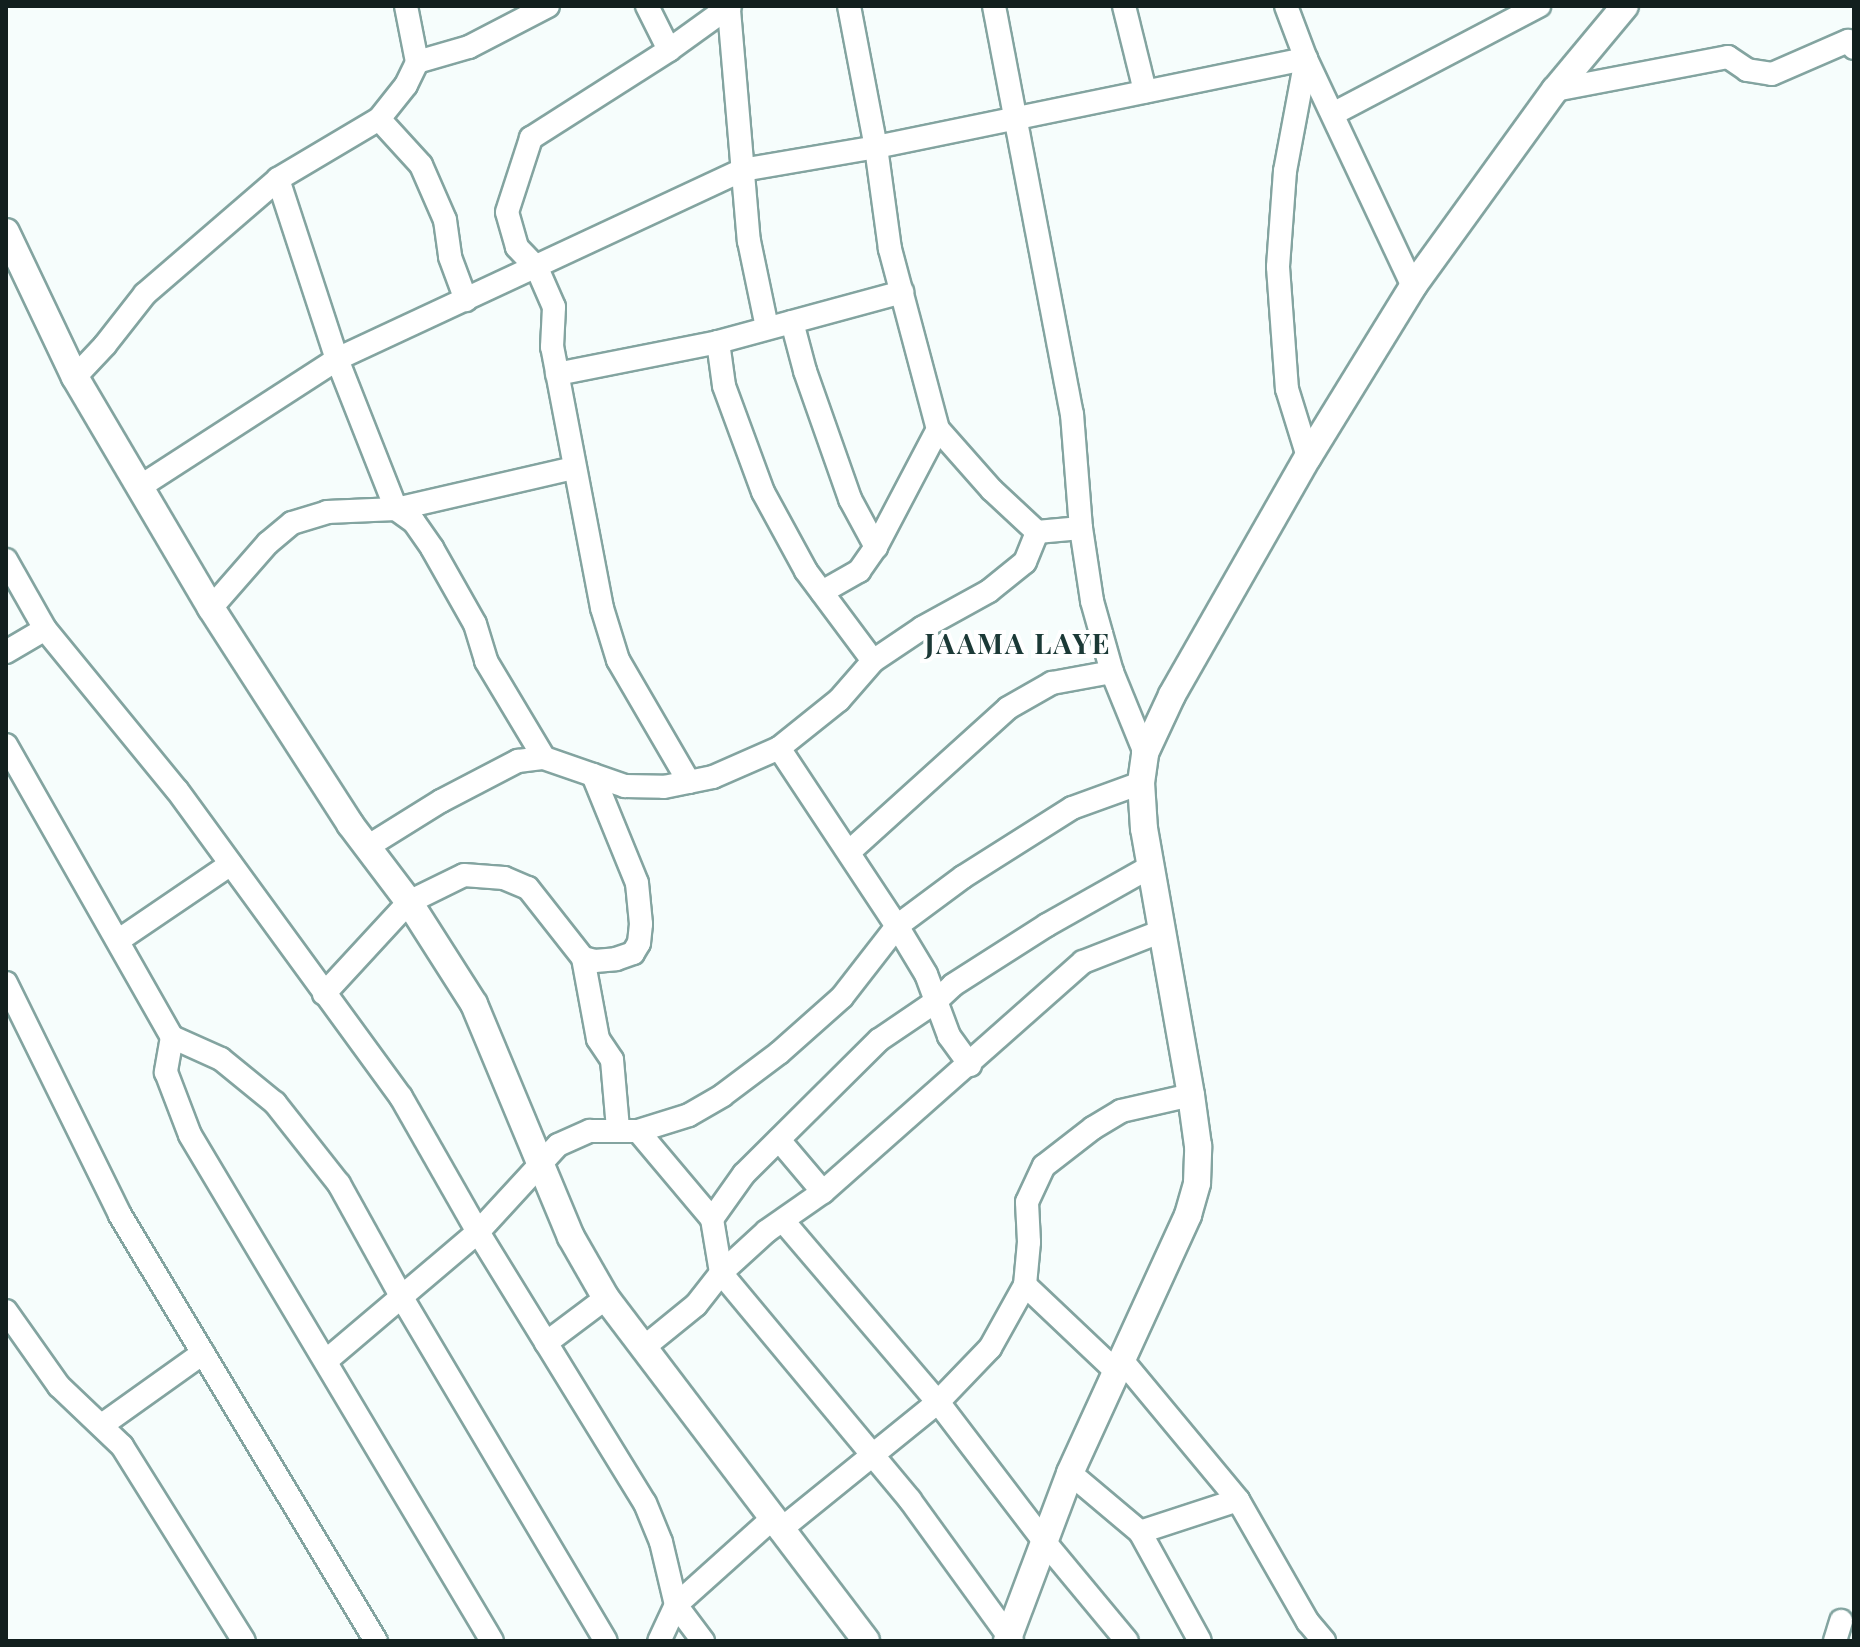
<!DOCTYPE html>
<style>
body{margin:0}
#map{position:relative;width:1860px;height:1647px;overflow:hidden;background:#f6fdfc;font-family:"Playfair Display",serif}
div>[style]{position:absolute}
.roads{filter:drop-shadow(2px 0 #83a4a0) drop-shadow(-2px 0 #83a4a0) drop-shadow(0 2px #83a4a0) drop-shadow(0 -2px #83a4a0)}
.minor>*{height:22px;margin:-11px;padding:0 11px;transform-origin:11px;border-radius:11px;background:#fff}
.tertiary>*{height:26px;margin:-13px;padding:0 13px;transform-origin:13px;border-radius:13px;background:#fff}
span{translate:-50% -50%;white-space:nowrap;text-align:center;line-height:1.15;-webkit-text-stroke:8px #fff;paint-order:stroke}
.district-label{font-size:28px;color:#1b3936;font-weight:700;letter-spacing:2px}
.frame{position:absolute;inset:0;border:8px solid #121f1e;pointer-events:none}
</style>
<div id="map">
<div class="roads">
<div class="minor">
<i style="left:647px;top:6px;width:49px;rotate:63.4deg"></i>
<i style="left:849px;top:6px;width:144px;rotate:79.2deg"></i>
<i style="left:876px;top:147px;width:103px;rotate:82.2deg"></i>
<i style="left:890px;top:249px;width:186px;rotate:75.1deg"></i>
<i style="left:938px;top:429px;width:81px;rotate:48.5deg"></i>
<i style="left:992px;top:490px;width:62px;rotate:43deg"></i>
<i style="left:1037px;top:532px;width:44px;rotate:-5.2deg"></i>
<i style="left:994px;top:6px;width:415px;rotate:79.2deg"></i>
<i style="left:1072px;top:414px;width:114px;rotate:85.5deg"></i>
<i style="left:1081px;top:528px;width:74px;rotate:81.4deg"></i>
<i style="left:1092px;top:601px;width:74px;rotate:74.3deg"></i>
<i style="left:1112px;top:672px;width:87px;rotate:67.8deg"></i>
<i style="left:1124px;top:6px;width:88px;rotate:76.1deg"></i>
<i style="left:1286px;top:6px;width:57px;rotate:69.3deg"></i>
<i style="left:1306px;top:59px;width:114px;rotate:100.6deg"></i>
<i style="left:1285px;top:171px;width:96px;rotate:94.2deg"></i>
<i style="left:1278px;top:267px;width:122px;rotate:85.8deg"></i>
<i style="left:1287px;top:389px;width:71px;rotate:72.8deg"></i>
<i style="left:729px;top:10px;width:232px;rotate:85.1deg"></i>
<i style="left:749px;top:241px;width:88px;rotate:78.2deg"></i>
<i style="left:417px;top:62px;width:54px;rotate:-16.1deg"></i>
<i style="left:469px;top:47px;width:89px;rotate:-27.4deg"></i>
<i style="left:1555px;top:90px;width:176px;rotate:-10.8deg"></i>
<i style="left:1728px;top:57px;width:23px;rotate:34deg"></i>
<i style="left:1747px;top:70px;width:25px;rotate:9deg"></i>
<i style="left:1772px;top:74px;width:83px;rotate:-23.5deg"></i>
<i style="left:1848px;top:41px;width:9px;rotate:49deg"></i>
<i style="left:1333px;top:114px;width:233px;rotate:-27.7deg"></i>
<i style="left:379px;top:119px;width:43px;rotate:-51.5deg"></i>
<i style="left:406px;top:85px;width:25px;rotate:-64deg"></i>
<i style="left:417px;top:62px;width:57px;rotate:-101.1deg"></i>
<i style="left:278px;top:179px;width:189px;rotate:71.9deg"></i>
<i style="left:337px;top:359px;width:161px;rotate:68.5deg"></i>
<i style="left:396px;top:509px;width:22px;rotate:36deg"></i>
<i style="left:414px;top:522px;width:32px;rotate:55deg"></i>
<i style="left:432px;top:548px;width:87px;rotate:60.5deg"></i>
<i style="left:475px;top:624px;width:39px;rotate:73deg"></i>
<i style="left:486px;top:661px;width:113px;rotate:59.1deg"></i>
<i style="left:792px;top:322px;width:51px;rotate:75.1deg"></i>
<i style="left:805px;top:371px;width:136px;rotate:70.6deg"></i>
<i style="left:850px;top:499px;width:55px;rotate:61.6deg"></i>
<i style="left:718px;top:342px;width:44px;rotate:82.2deg"></i>
<i style="left:724px;top:386px;width:113px;rotate:69.8deg"></i>
<i style="left:763px;top:492px;width:90px;rotate:61.4deg"></i>
<i style="left:806px;top:571px;width:112px;rotate:53.3deg"></i>
<i style="left:557px;top:374px;width:164px;rotate:-11.2deg"></i>
<i style="left:718px;top:342px;width:191px;rotate:-15.2deg"></i>
<i style="left:75px;top:377px;width:44px;rotate:-46.8deg"></i>
<i style="left:105px;top:345px;width:65px;rotate:-51.9deg"></i>
<i style="left:145px;top:294px;width:176px;rotate:-40.8deg"></i>
<i style="left:278px;top:179px;width:117px;rotate:-30.7deg"></i>
<i style="left:379px;top:119px;width:62px;rotate:47.6deg"></i>
<i style="left:421px;top:165px;width:60px;rotate:66.4deg"></i>
<i style="left:445px;top:220px;width:37px;rotate:82deg"></i>
<i style="left:450px;top:257px;width:46px;rotate:69.6deg"></i>
<i style="left:141px;top:486px;width:234px;rotate:-32.9deg"></i>
<i style="left:337px;top:359px;width:447px;rotate:-25deg"></i>
<i style="left:742px;top:170px;width:136px;rotate:-9.7deg"></i>
<i style="left:876px;top:147px;width:439px;rotate:-11.6deg"></i>
<i style="left:1306px;top:59px;width:251px;rotate:64.8deg"></i>
<i style="left:6px;top:560px;width:79px;rotate:60.5deg"></i>
<i style="left:45px;top:629px;width:208px;rotate:50.7deg"></i>
<i style="left:177px;top:790px;width:380px;rotate:53.9deg"></i>
<i style="left:401px;top:1097px;width:155px;rotate:60.3deg"></i>
<i style="left:478px;top:1232px;width:318px;rotate:58.4deg"></i>
<i style="left:645px;top:1503px;width:42px;rotate:67.7deg"></i>
<i style="left:661px;top:1542px;width:65px;rotate:76.6deg"></i>
<i style="left:676px;top:1605px;width:40px;rotate:115deg"></i>
<i style="left:822px;top:592px;width:43px;rotate:-29.6deg"></i>
<i style="left:859px;top:571px;width:29px;rotate:-55deg"></i>
<i style="left:876px;top:547px;width:133px;rotate:-62.3deg"></i>
<i style="left:211px;top:608px;width:86px;rotate:-48.8deg"></i>
<i style="left:268px;top:543px;width:31px;rotate:-40deg"></i>
<i style="left:292px;top:523px;width:37px;rotate:-17deg"></i>
<i style="left:327px;top:512px;width:69px;rotate:-2.5deg"></i>
<i style="left:396px;top:509px;width:183px;rotate:-13deg"></i>
<i style="left:6px;top:652px;width:45px;rotate:-30.5deg"></i>
<i style="left:6px;top:745px;width:336px;rotate:60.4deg"></i>
<i style="left:172px;top:1037px;width:54px;rotate:24.2deg"></i>
<i style="left:221px;top:1059px;width:70px;rotate:39.2deg"></i>
<i style="left:275px;top:1103px;width:103px;rotate:51.7deg"></i>
<i style="left:339px;top:1184px;width:128px;rotate:61deg"></i>
<i style="left:401px;top:1296px;width:401px;rotate:59.3deg"></i>
<i style="left:779px;top:748px;width:214px;rotate:56.5deg"></i>
<i style="left:897px;top:926px;width:56px;rotate:58.9deg"></i>
<i style="left:926px;top:974px;width:66px;rotate:69.6deg"></i>
<i style="left:949px;top:1036px;width:36px;rotate:54deg"></i>
<i style="left:689px;top:782px;width:141px;rotate:-120.2deg"></i>
<i style="left:618px;top:660px;width:54px;rotate:-107.1deg"></i>
<i style="left:602px;top:608px;width:266px;rotate:-100.8deg"></i>
<i style="left:552px;top:347px;width:40px;rotate:-87.1deg"></i>
<i style="left:554px;top:307px;width:43px;rotate:-113.6deg"></i>
<i style="left:537px;top:268px;width:29px;rotate:-134deg"></i>
<i style="left:517px;top:247px;width:36px;rotate:-106deg"></i>
<i style="left:507px;top:212px;width:78px;rotate:-72deg"></i>
<i style="left:531px;top:138px;width:164px;rotate:-32.5deg"></i>
<i style="left:669px;top:50px;width:75px;rotate:-35.8deg"></i>
<i style="left:367px;top:847px;width:87px;rotate:-31.9deg"></i>
<i style="left:441px;top:801px;width:87px;rotate:-27.5deg"></i>
<i style="left:518px;top:761px;width:26px;rotate:-7deg"></i>
<i style="left:544px;top:758px;width:86px;rotate:19.1deg"></i>
<i style="left:625px;top:786px;width:39px;rotate:1deg"></i>
<i style="left:664px;top:787px;width:50px;rotate:-11.5deg"></i>
<i style="left:713px;top:777px;width:72px;rotate:-23.7deg"></i>
<i style="left:779px;top:748px;width:77px;rotate:-38.7deg"></i>
<i style="left:839px;top:700px;width:52px;rotate:-48.9deg"></i>
<i style="left:873px;top:661px;width:59px;rotate:-34deg"></i>
<i style="left:922px;top:628px;width:77px;rotate:-28.9deg"></i>
<i style="left:989px;top:591px;width:46px;rotate:-38.9deg"></i>
<i style="left:1025px;top:562px;width:32px;rotate:-68deg"></i>
<i style="left:850px;top:851px;width:213px;rotate:-42.1deg"></i>
<i style="left:1008px;top:708px;width:51px;rotate:-29.6deg"></i>
<i style="left:1052px;top:683px;width:61px;rotate:-10.4deg"></i>
<i style="left:119px;top:940px;width:135px;rotate:-34.2deg"></i>
<i style="left:583px;top:958px;width:12px;rotate:14deg"></i>
<i style="left:595px;top:961px;width:21px;rotate:-5deg"></i>
<i style="left:616px;top:959px;width:18px;rotate:-19deg"></i>
<i style="left:633px;top:953px;width:12px;rotate:-59deg"></i>
<i style="left:639px;top:943px;width:19px;rotate:-84deg"></i>
<i style="left:641px;top:924px;width:41px;rotate:-95.6deg"></i>
<i style="left:637px;top:883px;width:117px;rotate:-112.2deg"></i>
<i style="left:6px;top:983px;width:258px;rotate:63.8deg"></i>
<i style="left:120px;top:1215px;width:497px;rotate:59deg"></i>
<i style="left:324px;top:994px;width:125px;rotate:-47.3deg"></i>
<i style="left:409px;top:902px;width:61px;rotate:-26.1deg"></i>
<i style="left:464px;top:875px;width:40px;rotate:4.3deg"></i>
<i style="left:504px;top:878px;width:26px;rotate:23deg"></i>
<i style="left:528px;top:888px;width:89px;rotate:51.8deg"></i>
<i style="left:583px;top:958px;width:82px;rotate:79.5deg"></i>
<i style="left:598px;top:1039px;width:25px;rotate:56deg"></i>
<i style="left:612px;top:1060px;width:68px;rotate:85deg"></i>
<i style="left:172px;top:1037px;width:36px;rotate:100deg"></i>
<i style="left:166px;top:1072px;width:67px;rotate:69.1deg"></i>
<i style="left:190px;top:1135px;width:589px;rotate:59.17deg"></i>
<i style="left:638px;top:1131px;width:115px;rotate:49.9deg"></i>
<i style="left:712px;top:1219px;width:55px;rotate:80.5deg"></i>
<i style="left:721px;top:1273px;width:295px;rotate:50.2deg"></i>
<i style="left:910px;top:1500px;width:174px;rotate:54.1deg"></i>
<i style="left:779px;top:1140px;width:68px;rotate:49.8deg"></i>
<i style="left:712px;top:1219px;width:55px;rotate:-54.6deg"></i>
<i style="left:744px;top:1174px;width:190px;rotate:-44.8deg"></i>
<i style="left:879px;top:1040px;width:68px;rotate:-34.2deg"></i>
<i style="left:935px;top:1002px;width:25px;rotate:-43deg"></i>
<i style="left:953px;top:985px;width:112px;rotate:-32.6deg"></i>
<i style="left:1047px;top:925px;width:118px;rotate:-29.4deg"></i>
<i style="left:784px;top:1222px;width:237px;rotate:49.5deg"></i>
<i style="left:938px;top:1402px;width:173px;rotate:52.7deg"></i>
<i style="left:1043px;top:1540px;width:131px;rotate:50.3deg"></i>
<i style="left:1025px;top:1285px;width:125px;rotate:43.4deg"></i>
<i style="left:6px;top:1311px;width:92px;rotate:54.8deg"></i>
<i style="left:59px;top:1386px;width:87px;rotate:43.6deg"></i>
<i style="left:122px;top:1446px;width:230px;rotate:58deg"></i>
<i style="left:546px;top:1343px;width:75px;rotate:-36.9deg"></i>
<i style="left:643px;top:1348px;width:68px;rotate:-39.1deg"></i>
<i style="left:696px;top:1305px;width:41px;rotate:-52deg"></i>
<i style="left:721px;top:1273px;width:62px;rotate:-42.4deg"></i>
<i style="left:767px;top:1231px;width:68px;rotate:-34.9deg"></i>
<i style="left:823px;top:1192px;width:347px;rotate:-41.5deg"></i>
<i style="left:1083px;top:962px;width:85px;rotate:-21.4deg"></i>
<i style="left:1121px;top:1359px;width:183px;rotate:50.3deg"></i>
<i style="left:1238px;top:1500px;width:141px;rotate:60.2deg"></i>
<i style="left:1308px;top:1622px;width:25px;rotate:50deg"></i>
<i style="left:327px;top:1360px;width:198px;rotate:-40.3deg"></i>
<i style="left:478px;top:1232px;width:118px;rotate:-47.4deg"></i>
<i style="left:558px;top:1145px;width:35px;rotate:-24deg"></i>
<i style="left:590px;top:1131px;width:48px"></i>
<i style="left:638px;top:1131px;width:53px;rotate:-17.4deg"></i>
<i style="left:689px;top:1115px;width:39px;rotate:-30deg"></i>
<i style="left:723px;top:1095px;width:70px;rotate:-36.9deg"></i>
<i style="left:779px;top:1053px;width:84px;rotate:-41.6deg"></i>
<i style="left:842px;top:997px;width:90px;rotate:-52.2deg"></i>
<i style="left:897px;top:926px;width:82px;rotate:-36.6deg"></i>
<i style="left:963px;top:877px;width:129px;rotate:-32.3deg"></i>
<i style="left:1072px;top:808px;width:73px;rotate:-19.9deg"></i>
<i style="left:102px;top:1425px;width:124px;rotate:-35.5deg"></i>
<i style="left:1070px;top:1473px;width:92px;rotate:40.1deg"></i>
<i style="left:1140px;top:1532px;width:124px;rotate:61.2deg"></i>
<i style="left:780px;top:1530px;width:203px;rotate:-39deg"></i>
<i style="left:938px;top:1402px;width:75px;rotate:-46.1deg"></i>
<i style="left:990px;top:1348px;width:72px;rotate:-60.9deg"></i>
<i style="left:1025px;top:1285px;width:43px;rotate:-84.7deg"></i>
<i style="left:1029px;top:1242px;width:40px;rotate:-92.9deg"></i>
<i style="left:1027px;top:1202px;width:40px;rotate:-65deg"></i>
<i style="left:1044px;top:1166px;width:62px;rotate:-37.8deg"></i>
<i style="left:1093px;top:1128px;width:33px;rotate:-31deg"></i>
<i style="left:1121px;top:1111px;width:72px;rotate:-12.9deg"></i>
<i style="left:1140px;top:1532px;width:103px;rotate:-18.1deg"></i>
<i style="left:703px;top:1641px;width:45px;rotate:-126.9deg"></i>
<i style="left:676px;top:1605px;width:129px;rotate:-41.9deg"></i>
<i style="left:1835px;top:1641px;width:21px;rotate:-73deg"></i>
</div>
<div class="tertiary">
<i style="left:6px;top:232px;width:161px;rotate:64.6deg"></i>
<i style="left:75px;top:377px;width:268px;rotate:59.5deg"></i>
<i style="left:211px;top:608px;width:257px;rotate:57.2deg"></i>
<i style="left:350px;top:824px;width:98px;rotate:52.9deg"></i>
<i style="left:409px;top:902px;width:121px;rotate:57.5deg"></i>
<i style="left:474px;top:1004px;width:252px;rotate:67.4deg"></i>
<i style="left:571px;top:1237px;width:70px;rotate:60.2deg"></i>
<i style="left:606px;top:1298px;width:430px;rotate:52.8deg"></i>
<i style="left:1007px;top:1641px;width:179px;rotate:-69.4deg"></i>
<i style="left:1070px;top:1473px;width:284px;rotate:-65.4deg"></i>
<i style="left:1188px;top:1215px;width:33px;rotate:-74deg"></i>
<i style="left:1197px;top:1183px;width:37px;rotate:-88deg"></i>
<i style="left:1198px;top:1146px;width:51px;rotate:-97.8deg"></i>
<i style="left:1191px;top:1095px;width:270px;rotate:-100deg"></i>
<i style="left:1144px;top:829px;width:46px;rotate:-93.7deg"></i>
<i style="left:1141px;top:783px;width:30px;rotate:-82deg"></i>
<i style="left:1145px;top:753px;width:64px;rotate:-65deg"></i>
<i style="left:1172px;top:695px;width:274px;rotate:-60.3deg"></i>
<i style="left:1308px;top:457px;width:201px;rotate:-58.4deg"></i>
<i style="left:1413px;top:286px;width:242px;rotate:-54.1deg"></i>
<i style="left:1555px;top:90px;width:109px;rotate:-50.2deg"></i>
</div>
</div>
<div class="district-label">
<span style="left:1018px;top:643px">JAAMA LAYE</span>
</div>
<div class="frame"></div>
</div>
